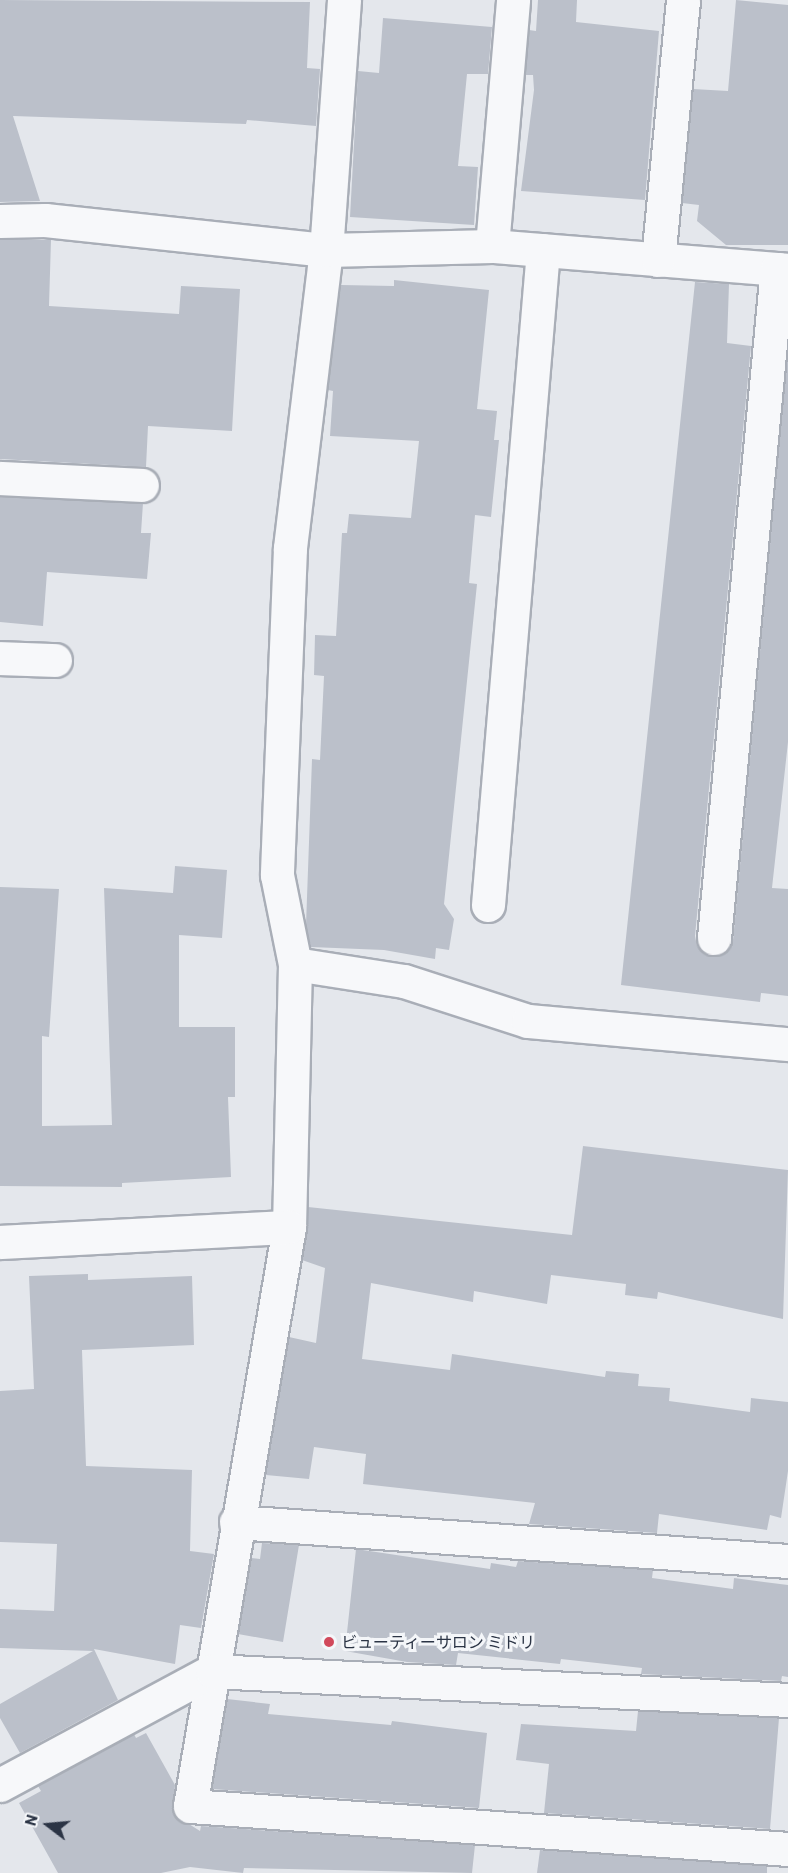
<!DOCTYPE html>
<meta charset="utf-8">
<style>
body{margin:0}
#map{position:relative;width:788px;height:1873px;overflow:hidden;background:#e4e7ec;font-family:Barlow,"Noto Sans JP",sans-serif}
div>[style]{position:absolute}
.building>*{inset:0;background:#bbc0ca}
.roads{filter:drop-shadow(2px 0 #a9aeb7) drop-shadow(-2px 0 #a9aeb7) drop-shadow(0 2px #a9aeb7) drop-shadow(0 -2px #a9aeb7)}
.minor>*{height:33px;margin:-16.5px;padding:0 16.5px;transform-origin:16.5px;border-radius:16.5px;background:#f7f8fa}
.tertiary>*{height:33px;margin:-16.5px;padding:0 16.5px;transform-origin:16.5px;border-radius:16.5px;background:#f7f8fa}
.dots>*{width:16px;height:16px;translate:-50% -50%;box-sizing:border-box;border:3px solid #f4f6f9;border-radius:50%}
span{translate:-50% -50%;white-space:nowrap;text-align:center;line-height:1.15;-webkit-text-stroke:6px #f4f6f9;paint-order:stroke}
.poi-label{font-size:16px;color:#2b3445}
.left{translate:0 -50%;text-align:left}
.north{position:absolute;left:18px;top:1795px;width:60px;height:60px;-webkit-text-stroke:4px #f4f6f9;paint-order:stroke;rotate:286deg;font-size:16px;font-weight:700;line-height:24px;text-align:center;color:#2b3445}
.north::after{content:'';display:block;margin:auto;width:21px;height:27px;background:#2b3445;clip-path:polygon(50% 0,100% 100%,50% 72%,0 100%)}
</style>
<div id="map">
<div class="building">
<i style="clip-path:polygon(0 0,310px 2px,307px 68px,320px 69px,316px 126px,247px 120px,246px 124px,13px 116px,40px 201px,0 202px)"></i>
<i style="clip-path:polygon(538px 0,577px 0,576px 22px,659px 31px,645px 200px,521px 191px,534px 90px,533px 75px,525px 75px,529px 30px,536px 31px)"></i>
<i style="clip-path:polygon(736px 0,788px 5px,788px 245px,726px 245px,697px 221px,699px 205px,682px 203px,693px 89px,728px 91px)"></i>
<i style="clip-path:polygon(383px 18px,492px 27px,488px 74px,467px 74px,458px 166px,478px 167px,474px 225px,350px 217px,358px 71px,379px 73px)"></i>
<i style="clip-path:polygon(0 240px,51px 240px,49px 306px,179px 314px,181px 286px,240px 289px,232px 431px,148px 426px,146px 467px,0 459px)"></i>
<i style="clip-path:polygon(394px 280px,489px 290px,477px 409px,497px 411px,494px 440px,499px 440px,491px 517px,475px 515px,469px 583px,477px 584px,444px 904px,454px 919px,449px 950px,436px 948px,435px 959px,384px 950px,311px 947px,306px 925px,312px 759px,320px 760px,324px 676px,314px 675px,315px 635px,336px 636px,342px 533px,347px 533px,349px 514px,411px 518px,419px 441px,330px 436px,333px 391px,328px 390px,341px 285px,394px 286px)"></i>
<i style="clip-path:polygon(695px 282px,729px 284px,727px 343px,751px 346px,695px 936px,697px 946px,712px 957px,722px 955px,733px 940px,788px 352px,788px 742px,772px 888px,788px 889px,788px 996px,761px 993px,760px 1002px,621px 985px)"></i>
<i style="clip-path:polygon(0 497px,143px 503px,141px 533px,151px 533px,147px 579px,47px 572px,43px 626px,0 622px)"></i>
<i style="clip-path:polygon(175px 866px,227px 870px,222px 938px,179px 935px,179px 1027px,235px 1027px,235px 1097px,228px 1097px,231px 1177px,122px 1183px,122px 1187px,0 1186px,0 887px,59px 889px,49px 1037px,42px 1036px,42px 1126px,112px 1125px,104px 888px,173px 893px)"></i>
<i style="clip-path:polygon(583px 1146px,788px 1170px,783px 1319px,658px 1292px,657px 1299px,625px 1295px,626px 1284px,551px 1275px,547px 1304px,474px 1291px,473px 1302px,371px 1283px,362px 1359px,450px 1370px,452px 1354px,605px 1377px,606px 1371px,639px 1374px,638px 1386px,670px 1388px,669px 1401px,750px 1412px,751px 1398px,788px 1402px,788px 1471px,781px 1518px,770px 1515px,767px 1530px,659px 1514px,657px 1533px,529px 1524px,535px 1503px,363px 1484px,366px 1454px,314px 1447px,309px 1479px,266px 1475px,289px 1337px,316px 1343px,325px 1268px,302px 1260px,308px 1207px,572px 1235px)"></i>
<i style="clip-path:polygon(88px 1274px,88px 1280px,192px 1276px,194px 1345px,82px 1350px,86px 1466px,192px 1470px,190px 1551px,214px 1554px,201px 1628px,180px 1625px,175px 1664px,94px 1649px,118px 1700px,20px 1753px,0 1718px,0 1704px,93px 1651px,0 1648px,0 1609px,54px 1611px,57px 1544px,0 1542px,0 1391px,34px 1389px,29px 1276px)"></i>
<i style="clip-path:polygon(262px 1543px,299px 1545px,283px 1642px,238px 1634px,251px 1558px,260px 1559px)"></i>
<i style="clip-path:polygon(356px 1549px,490px 1569px,491px 1563px,516px 1567px,518px 1561px,653px 1570px,652px 1578px,733px 1589px,734px 1578px,788px 1585px,788px 1677px,782px 1676px,781px 1681px,641px 1674px,642px 1668px,561px 1659px,560px 1664px,458px 1653px,456px 1665px,407px 1662px,345px 1651px)"></i>
<i style="clip-path:polygon(227px 1699px,270px 1704px,268px 1714px,391px 1725px,392px 1721px,487px 1733px,479px 1808px,212px 1789px)"></i>
<i style="clip-path:polygon(638px 1711px,779px 1718px,770px 1829px,544px 1813px,549px 1764px,516px 1760px,521px 1724px,636px 1731px)"></i>
<i style="clip-path:polygon(146px 1733px,175px 1785px,173px 1814px,200px 1831px,201px 1826px,475px 1845px,472px 1873px,244px 1868px,243px 1873px,190px 1867px,161px 1873px,58px 1873px,19px 1803px,41px 1791px,38px 1786px,134px 1734px,136px 1738px)"></i>
<i style="clip-path:polygon(540px 1850px,767px 1866px,767px 1873px,537px 1873px)"></i>
</div>
<div class="roads">
<div class="minor">
<i style="left:344px;top:0;width:251px;rotate:94.1deg"></i>
<i style="left:326px;top:250px;width:300px;rotate:96.9deg"></i>
<i style="left:290px;top:548px;width:327px;rotate:92.3deg"></i>
<i style="left:277px;top:875px;width:91px;rotate:78.6deg"></i>
<i style="left:295px;top:964px;width:263px;rotate:91.3deg"></i>
<i style="left:289px;top:1227px;width:587px;rotate:99.7deg"></i>
<i style="left:190px;top:1806px;width:600px;rotate:4.11deg"></i>
<i style="left:0;top:221px;width:45px;rotate:-1.3deg"></i>
<i style="left:45px;top:220px;width:283px;rotate:6.1deg"></i>
<i style="left:326px;top:250px;width:166px;rotate:-1.4deg"></i>
<i style="left:492px;top:246px;width:297px;rotate:4.6deg"></i>
<i style="left:492px;top:246px;width:247px;rotate:-85.1deg"></i>
<i style="left:658px;top:260px;width:261px;rotate:-84.5deg"></i>
<i style="left:0;top:478px;width:142px;rotate:2.8deg"></i>
<i style="left:0;top:658px;width:55px;rotate:2.1deg"></i>
<i style="left:488px;top:905px;width:657px;rotate:-85.2deg"></i>
<i style="left:714px;top:938px;width:672px;rotate:-84.62deg"></i>
<i style="left:295px;top:964px;width:110px;rotate:8.9deg"></i>
<i style="left:404px;top:981px;width:130px;rotate:17.9deg"></i>
<i style="left:528px;top:1021px;width:261px;rotate:5.1deg"></i>
<i style="left:236px;top:1522px;width:553px;rotate:4.04deg"></i>
<i style="left:0;top:1785px;width:241px;rotate:-28.3deg"></i>
<i style="left:212px;top:1671px;width:577px;rotate:2.88deg"></i>
</div>
<div class="tertiary">
<i style="left:0;top:1242px;width:289px;rotate:-3deg"></i>
</div>
</div>
<div class="dots">
<i style="left:329px;top:1642px;background:#d1495b"></i>
</div>
<div class="poi-label">
<span class="left" style="left:341px;top:1642px">ビューティーサロン ミドリ</span>
</div>
<div class="north">N</div>
</div>
